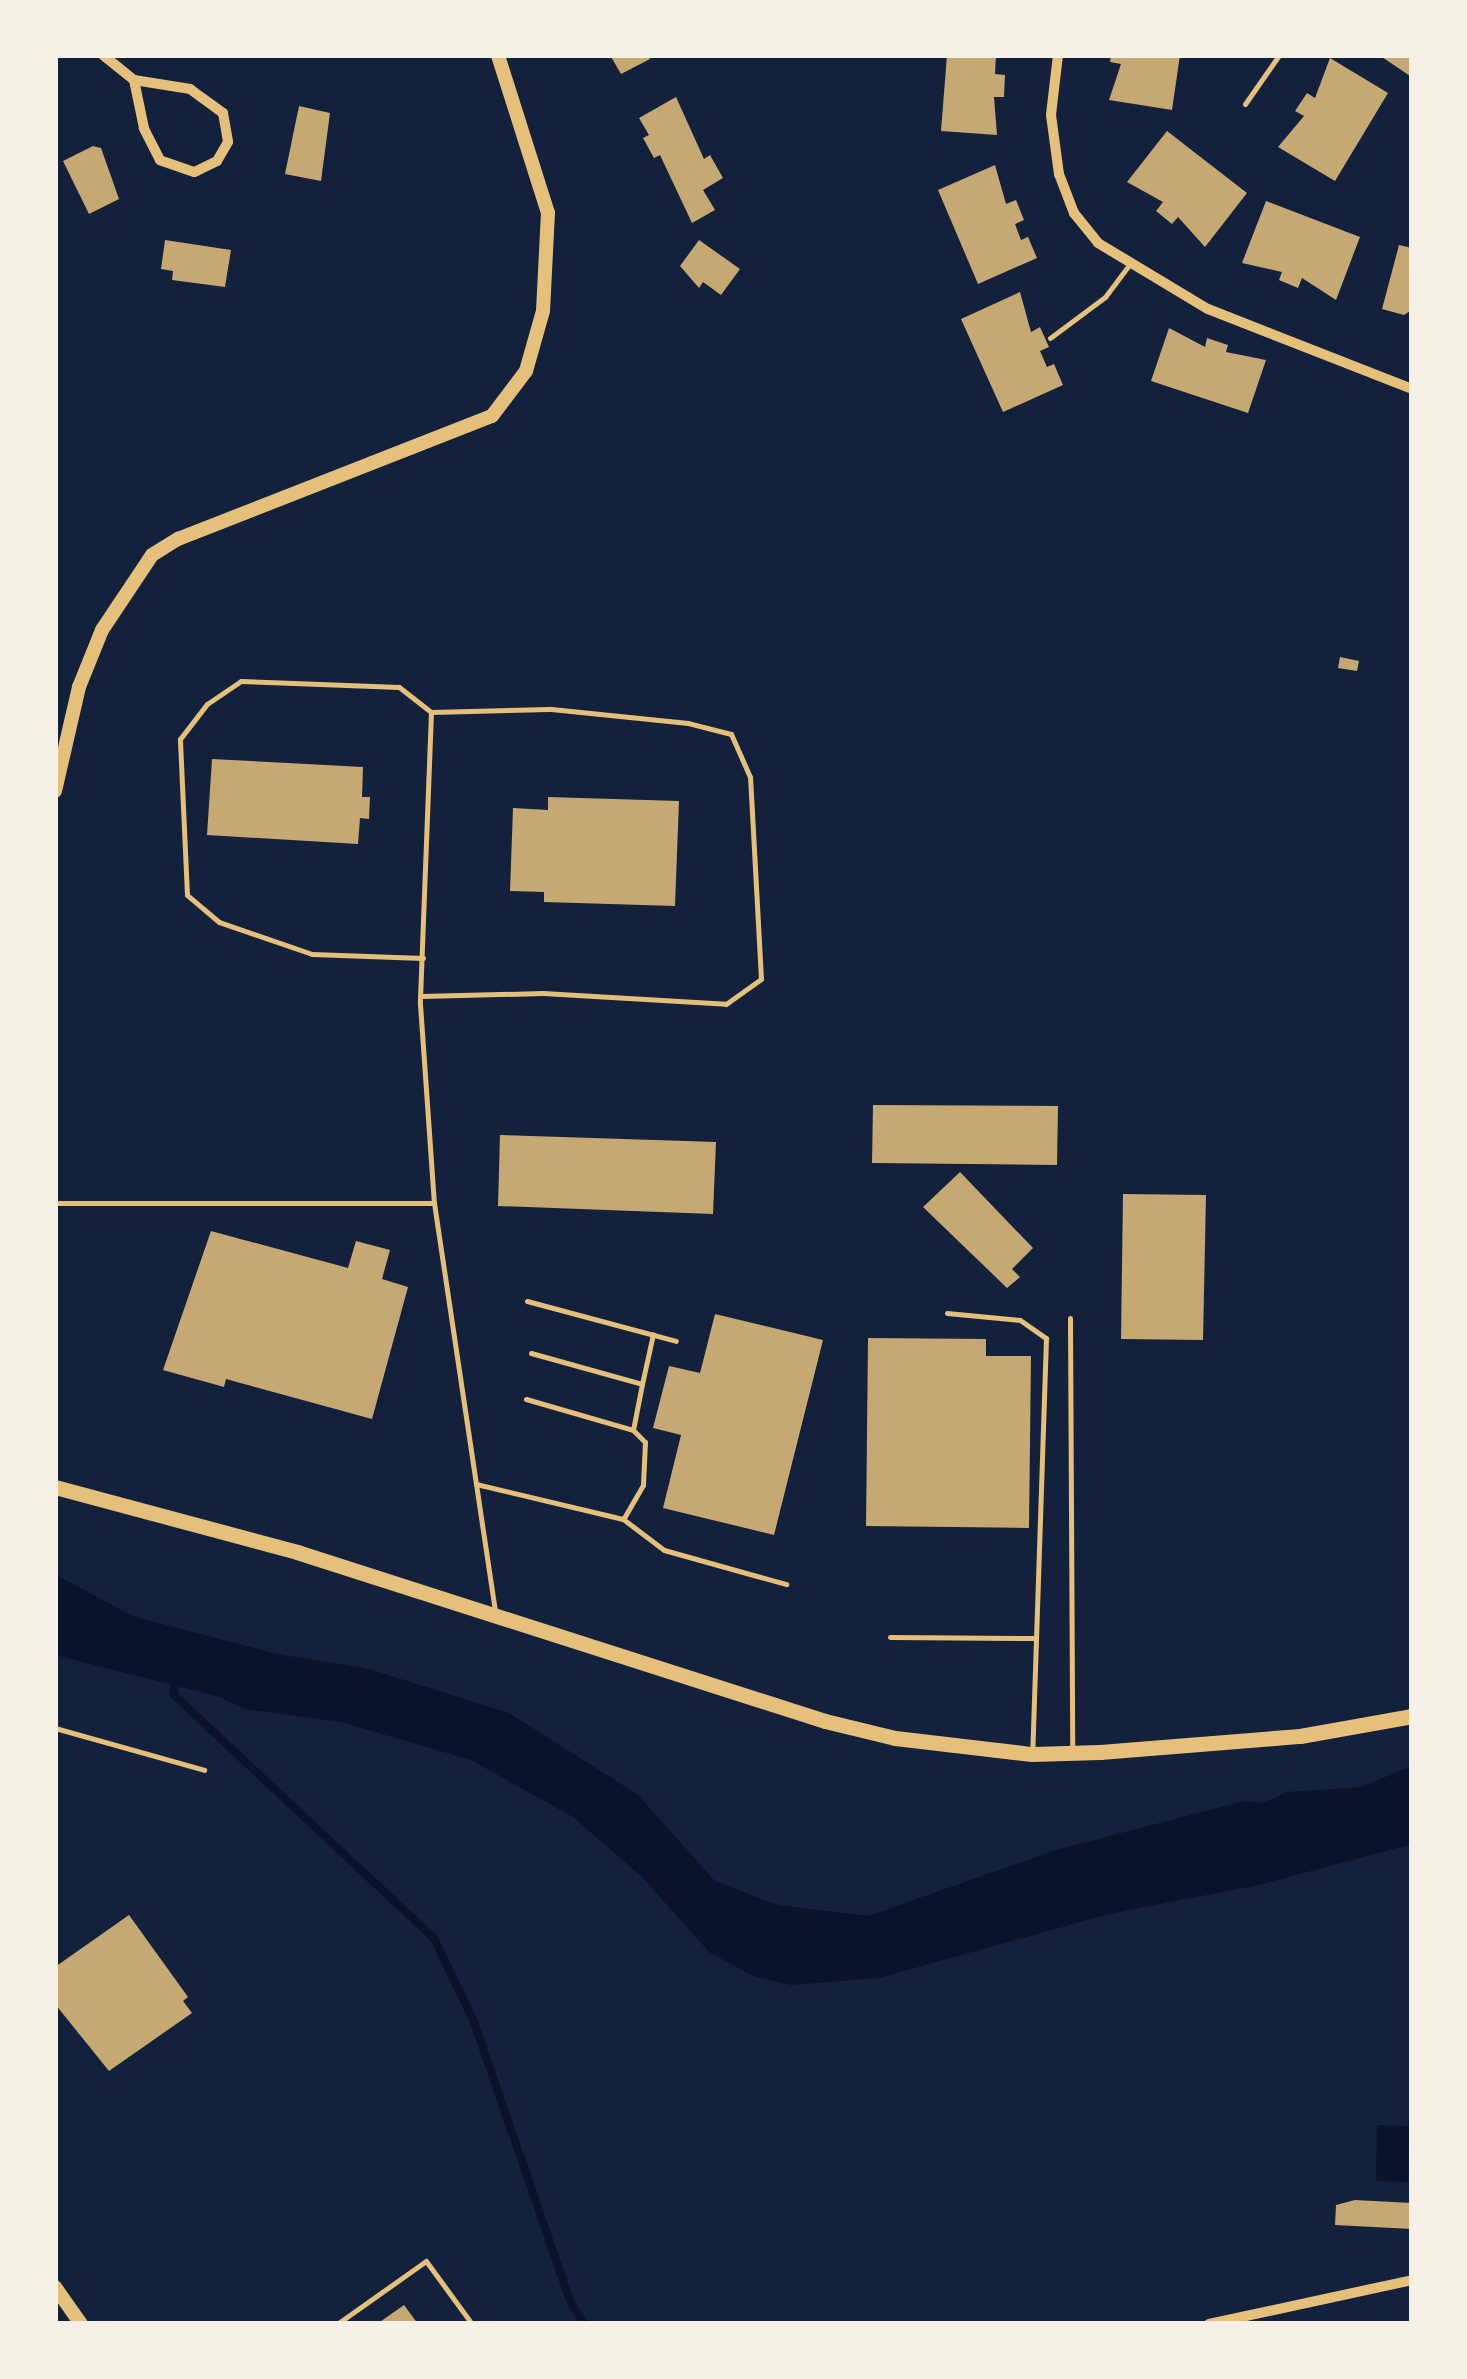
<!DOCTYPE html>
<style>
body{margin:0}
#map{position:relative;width:1467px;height:2379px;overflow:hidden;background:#14213d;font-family:Cabin,sans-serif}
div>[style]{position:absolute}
.water>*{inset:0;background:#0b132b}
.stream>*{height:8px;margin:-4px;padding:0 4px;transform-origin:4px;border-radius:4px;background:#0b132b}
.building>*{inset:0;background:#c6a872}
.path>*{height:5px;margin:-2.5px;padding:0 2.5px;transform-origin:2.5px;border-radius:2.5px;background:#e5c07b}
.service>*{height:5px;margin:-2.5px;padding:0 2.5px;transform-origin:2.5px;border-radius:2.5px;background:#e5c07b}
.minor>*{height:10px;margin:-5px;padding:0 5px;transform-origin:5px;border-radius:5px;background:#e5c07b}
.tertiary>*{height:14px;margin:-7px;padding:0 7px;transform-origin:7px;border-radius:7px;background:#e5c07b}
.secondary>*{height:15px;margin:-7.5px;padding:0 7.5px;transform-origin:7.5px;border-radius:7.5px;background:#e5c07b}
span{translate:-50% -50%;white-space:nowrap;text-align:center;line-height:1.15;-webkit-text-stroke:10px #f6f1e7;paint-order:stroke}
.frame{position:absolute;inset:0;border:58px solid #f6f1e7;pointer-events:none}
</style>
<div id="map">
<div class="water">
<i style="clip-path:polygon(55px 1574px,132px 1616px,277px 1654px,366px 1668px,509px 1713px,637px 1794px,715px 1881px,778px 1905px,868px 1916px,1056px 1850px,1244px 1801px,1263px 1803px,1287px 1792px,1361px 1787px,1412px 1766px,1412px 1844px,1259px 1885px,1109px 1914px,879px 1978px,791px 1985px,756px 1977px,710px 1953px,643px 1878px,573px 1817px,471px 1760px,341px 1722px,245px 1709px,220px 1697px,55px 1655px)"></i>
<i style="clip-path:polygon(1377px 2125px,1409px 2126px,1408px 2182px,1376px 2181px)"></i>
</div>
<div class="stream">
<i style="left:175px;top:1681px;width:14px;rotate:94deg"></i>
<i style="left:174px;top:1695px;width:356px;rotate:43.1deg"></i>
<i style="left:434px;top:1938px;width:93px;rotate:64.5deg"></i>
<i style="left:474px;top:2022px;width:297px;rotate:71deg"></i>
<i style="left:571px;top:2303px;width:25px;rotate:58deg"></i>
</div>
<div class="building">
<i style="clip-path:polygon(610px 55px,648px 55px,650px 59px,621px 74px)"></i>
<i style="clip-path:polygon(947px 55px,996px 55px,995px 74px,1005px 75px,1004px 97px,994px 97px,997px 135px,941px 131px)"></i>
<i style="clip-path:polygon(1111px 55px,1180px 55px,1172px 110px,1109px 100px,1121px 64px,1110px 62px)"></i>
<i style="clip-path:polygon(1379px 55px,1412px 55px,1412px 74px,1410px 76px)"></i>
<i style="clip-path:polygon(1330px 58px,1388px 93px,1335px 181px,1278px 147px,1304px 116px,1295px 111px,1307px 93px,1315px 98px)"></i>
<i style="clip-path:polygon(676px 97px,704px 159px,710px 155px,723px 178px,703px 190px,715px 210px,692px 223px,660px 155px,654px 158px,643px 138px,649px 135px,639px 118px)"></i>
<i style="clip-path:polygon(299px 106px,330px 113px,321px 181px,285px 174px)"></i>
<i style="clip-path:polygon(1167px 131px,1247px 193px,1205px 247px,1178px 217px,1172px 224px,1156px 211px,1163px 202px,1127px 182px)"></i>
<i style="clip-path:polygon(93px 146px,101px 148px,119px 199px,89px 214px,63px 161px)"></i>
<i style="clip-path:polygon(995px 165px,1006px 204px,1016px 200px,1024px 220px,1015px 224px,1021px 240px,1028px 237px,1037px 258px,978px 284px,938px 190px)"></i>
<i style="clip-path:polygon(1266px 201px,1360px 237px,1336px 300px,1302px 278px,1298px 288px,1279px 280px,1282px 272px,1242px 263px)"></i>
<i style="clip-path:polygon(165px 240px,231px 250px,225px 287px,172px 280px,173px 271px,161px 269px)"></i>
<i style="clip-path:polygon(699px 240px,740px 269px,721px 295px,703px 282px,699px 288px,680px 266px)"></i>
<i style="clip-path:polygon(1399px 245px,1412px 248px,1412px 310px,1404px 315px,1382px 309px)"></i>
<i style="clip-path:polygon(1020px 292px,1031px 332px,1040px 327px,1049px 347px,1040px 351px,1047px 367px,1054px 364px,1063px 385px,1003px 412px,961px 319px)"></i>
<i style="clip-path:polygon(1169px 328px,1205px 347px,1207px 338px,1228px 345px,1226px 352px,1266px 360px,1248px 413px,1151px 381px)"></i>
<i style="clip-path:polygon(1340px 657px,1359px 661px,1357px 671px,1338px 668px)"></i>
<i style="clip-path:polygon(212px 759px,363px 767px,362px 797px,370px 797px,369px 819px,360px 818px,358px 844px,207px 835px)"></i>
<i style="clip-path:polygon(548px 797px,679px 801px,675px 906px,544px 902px,544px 892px,510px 891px,513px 808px,548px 810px)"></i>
<i style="clip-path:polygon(873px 1105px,1058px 1106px,1057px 1165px,872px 1163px)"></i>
<i style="clip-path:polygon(500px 1135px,716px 1142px,713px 1214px,498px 1206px)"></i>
<i style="clip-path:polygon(960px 1172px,1033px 1248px,1012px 1269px,1020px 1277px,1007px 1288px,923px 1207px)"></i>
<i style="clip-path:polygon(1123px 1194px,1206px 1195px,1203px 1340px,1121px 1339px)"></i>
<i style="clip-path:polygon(211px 1231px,348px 1268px,356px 1241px,390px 1250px,382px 1279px,408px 1287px,372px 1419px,226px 1379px,224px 1387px,163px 1370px)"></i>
<i style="clip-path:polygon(715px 1314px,823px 1340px,774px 1535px,663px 1508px,681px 1435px,653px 1428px,669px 1366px,700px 1373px)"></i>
<i style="clip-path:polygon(868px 1338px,986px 1339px,986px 1356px,1031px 1356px,1029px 1528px,866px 1526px)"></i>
<i style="clip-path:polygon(129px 1915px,188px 1997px,183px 2001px,192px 2013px,109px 2071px,55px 2004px,55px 1967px)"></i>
<i style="clip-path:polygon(1355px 2200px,1412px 2203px,1412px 2229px,1335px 2225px,1336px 2205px)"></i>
<i style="clip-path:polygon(404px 2305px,418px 2324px,377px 2324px)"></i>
</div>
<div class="path">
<i style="left:55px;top:1728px;width:155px;rotate:15.7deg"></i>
</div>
<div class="service">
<i style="left:1245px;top:104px;width:60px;rotate:-55.2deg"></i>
<i style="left:1050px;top:338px;width:69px;rotate:-36.7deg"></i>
<i style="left:1105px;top:297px;width:39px;rotate:-53deg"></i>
<i style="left:431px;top:712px;width:292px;rotate:92.2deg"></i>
<i style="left:420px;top:1004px;width:199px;rotate:86deg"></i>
<i style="left:434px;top:1203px;width:412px;rotate:81.5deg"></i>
<i style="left:423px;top:958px;width:111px;rotate:-177.9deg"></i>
<i style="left:312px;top:954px;width:98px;rotate:-161deg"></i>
<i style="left:219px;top:922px;width:42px;rotate:-139.8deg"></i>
<i style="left:187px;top:895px;width:156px;rotate:-92.6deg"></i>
<i style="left:180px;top:739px;width:44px;rotate:-52.4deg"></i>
<i style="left:207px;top:704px;width:41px;rotate:-34.1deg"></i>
<i style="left:241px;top:681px;width:158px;rotate:2.2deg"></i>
<i style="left:399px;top:687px;width:41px;rotate:38deg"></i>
<i style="left:421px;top:996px;width:122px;rotate:-1.4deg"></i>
<i style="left:543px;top:993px;width:183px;rotate:3.4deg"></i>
<i style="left:726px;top:1004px;width:43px;rotate:-35.5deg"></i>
<i style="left:761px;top:979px;width:202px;rotate:-93.1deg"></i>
<i style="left:750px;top:777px;width:47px;rotate:-113.8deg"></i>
<i style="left:731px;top:734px;width:44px;rotate:-165.7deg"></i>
<i style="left:688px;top:723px;width:140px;rotate:-174.2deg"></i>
<i style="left:549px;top:709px;width:118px;rotate:178.5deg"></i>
<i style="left:55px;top:1203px;width:379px"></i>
<i style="left:527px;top:1301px;width:154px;rotate:15deg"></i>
<i style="left:947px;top:1313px;width:73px;rotate:5.5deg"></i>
<i style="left:1020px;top:1320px;width:32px;rotate:35deg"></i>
<i style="left:1046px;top:1338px;width:413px;rotate:91.9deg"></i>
<i style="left:1070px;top:1318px;width:432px;rotate:89.7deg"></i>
<i style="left:531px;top:1353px;width:115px;rotate:15.6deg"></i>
<i style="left:642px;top:1384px;width:51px;rotate:-77.6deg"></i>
<i style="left:526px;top:1399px;width:111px;rotate:16.2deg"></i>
<i style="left:633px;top:1430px;width:17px;rotate:45deg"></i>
<i style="left:645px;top:1442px;width:43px;rotate:92.7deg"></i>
<i style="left:643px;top:1485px;width:39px;rotate:120deg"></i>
<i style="left:633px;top:1430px;width:47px;rotate:-78.9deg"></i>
<i style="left:476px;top:1484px;width:151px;rotate:13.4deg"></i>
<i style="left:623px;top:1519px;width:51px;rotate:37.1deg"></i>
<i style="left:664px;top:1550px;width:127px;rotate:15.6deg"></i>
<i style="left:890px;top:1637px;width:146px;rotate:0.4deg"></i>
<i style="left:337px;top:2324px;width:109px;rotate:-35.3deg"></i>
<i style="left:426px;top:2261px;width:78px;rotate:53.9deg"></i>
</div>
<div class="minor">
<i style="left:103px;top:55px;width:40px;rotate:39deg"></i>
<i style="left:134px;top:80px;width:57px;rotate:9.1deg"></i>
<i style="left:190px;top:89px;width:41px;rotate:36deg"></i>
<i style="left:223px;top:113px;width:29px;rotate:80deg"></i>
<i style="left:228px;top:142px;width:22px;rotate:120deg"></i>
<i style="left:217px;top:161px;width:25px;rotate:154deg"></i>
<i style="left:194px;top:172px;width:36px;rotate:-161deg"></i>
<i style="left:160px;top:160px;width:36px;rotate:-117deg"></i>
<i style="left:144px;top:128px;width:49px;rotate:-101.8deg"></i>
<i style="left:1058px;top:55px;width:60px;rotate:96.7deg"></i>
<i style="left:1051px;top:115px;width:60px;rotate:82.3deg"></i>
<i style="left:1059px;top:174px;width:42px;rotate:69deg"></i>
<i style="left:1074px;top:213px;width:38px;rotate:51deg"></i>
<i style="left:1098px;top:243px;width:128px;rotate:31deg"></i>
<i style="left:1208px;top:309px;width:219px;rotate:21.4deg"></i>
<i style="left:1209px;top:2324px;width:208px;rotate:-12.2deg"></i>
</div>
<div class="tertiary">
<i style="left:55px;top:791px;width:107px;rotate:-77deg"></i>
<i style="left:79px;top:687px;width:61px;rotate:-68deg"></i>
<i style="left:102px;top:630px;width:90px;rotate:-56.3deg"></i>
<i style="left:152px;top:555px;width:31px;rotate:-32deg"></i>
<i style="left:178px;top:539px;width:337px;rotate:-21.4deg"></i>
<i style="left:492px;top:416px;width:56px;rotate:-52.9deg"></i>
<i style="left:526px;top:371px;width:62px;rotate:-74.2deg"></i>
<i style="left:543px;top:311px;width:98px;rotate:-87.1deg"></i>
<i style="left:548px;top:213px;width:166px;rotate:-107.6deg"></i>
<i style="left:55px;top:2287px;width:45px;rotate:54.9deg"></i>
</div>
<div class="secondary">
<i style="left:55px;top:1487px;width:251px;rotate:15deg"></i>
<i style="left:297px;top:1552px;width:554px;rotate:17.75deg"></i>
<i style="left:825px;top:1721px;width:72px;rotate:13.7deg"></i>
<i style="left:895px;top:1738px;width:138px;rotate:6.7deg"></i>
<i style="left:1032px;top:1754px;width:68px;rotate:-1.7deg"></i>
<i style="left:1100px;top:1752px;width:201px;rotate:-4.6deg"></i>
<i style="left:1300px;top:1736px;width:114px;rotate:-10.1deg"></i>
</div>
<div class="frame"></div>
</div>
